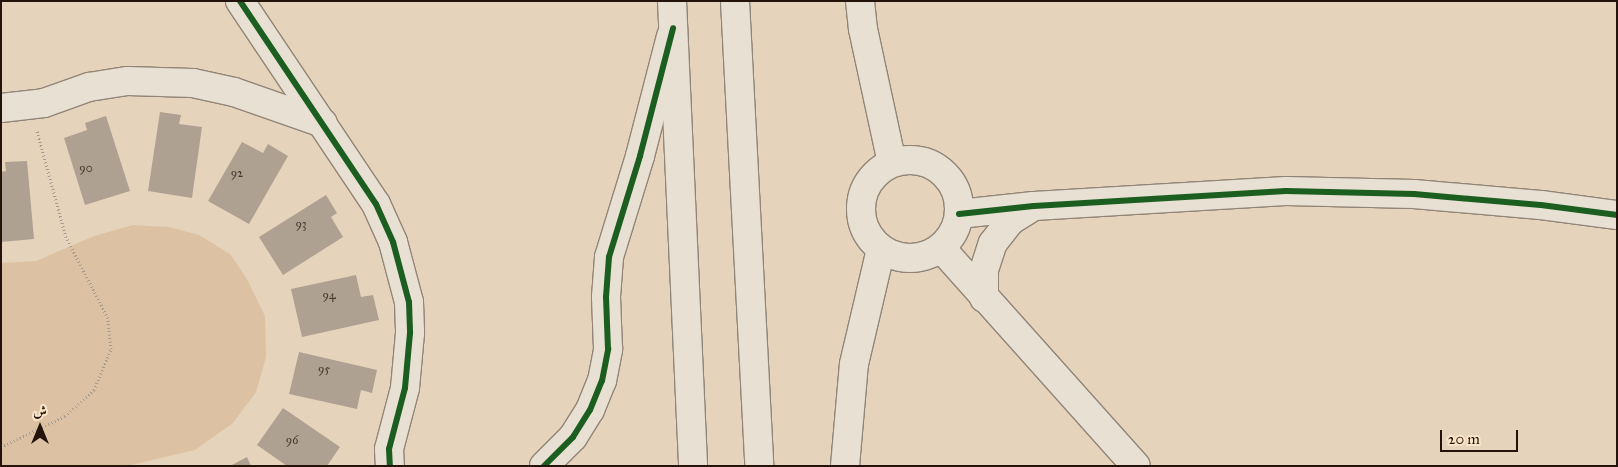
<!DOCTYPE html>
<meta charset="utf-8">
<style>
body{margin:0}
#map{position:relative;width:1618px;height:467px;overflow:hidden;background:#e6d3bb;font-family:"IM FELL Great Primer",Amiri,serif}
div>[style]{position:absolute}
.green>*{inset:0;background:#dcc2a2}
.building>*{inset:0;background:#aea191}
.path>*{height:3px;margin-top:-1.5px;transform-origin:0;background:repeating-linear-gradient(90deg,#a39a90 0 1px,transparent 0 3.5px)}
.roads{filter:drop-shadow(1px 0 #918577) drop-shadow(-1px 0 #918577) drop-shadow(0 1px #918577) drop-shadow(0 -1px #918577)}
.minor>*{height:28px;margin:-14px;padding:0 14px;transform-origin:14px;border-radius:14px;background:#e9e0d4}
.minor>.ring{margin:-14px;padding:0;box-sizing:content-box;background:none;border:28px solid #e9e0d4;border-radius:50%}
.secondary>*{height:28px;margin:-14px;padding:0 14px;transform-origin:14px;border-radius:14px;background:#e9e0d4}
.cycleway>*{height:6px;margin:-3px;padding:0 3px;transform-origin:3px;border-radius:3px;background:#1b5e20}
span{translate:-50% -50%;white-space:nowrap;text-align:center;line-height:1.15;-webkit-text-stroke:4px #fae4c7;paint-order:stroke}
.number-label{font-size:12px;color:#46362c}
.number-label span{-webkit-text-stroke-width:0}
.frame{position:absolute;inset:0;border:2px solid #24130b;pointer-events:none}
.north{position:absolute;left:15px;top:402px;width:50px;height:50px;-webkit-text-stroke:4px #fae4c7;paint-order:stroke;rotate:0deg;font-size:14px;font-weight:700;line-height:20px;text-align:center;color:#24130b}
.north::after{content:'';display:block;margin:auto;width:18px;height:22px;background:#24130b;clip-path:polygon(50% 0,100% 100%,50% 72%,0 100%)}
.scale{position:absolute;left:1440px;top:430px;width:78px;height:22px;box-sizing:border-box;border:2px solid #24130b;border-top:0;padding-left:6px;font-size:15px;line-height:18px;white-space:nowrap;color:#24130b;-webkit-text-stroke:4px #fae4c7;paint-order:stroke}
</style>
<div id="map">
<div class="green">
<i style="clip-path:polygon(133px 225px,169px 227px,199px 235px,230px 254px,247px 279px,265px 316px,266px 357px,256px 392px,233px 423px,195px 450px,127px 466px,1px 466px,1px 263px,36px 261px,94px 236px)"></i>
</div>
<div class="building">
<i style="clip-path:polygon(160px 112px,181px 115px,179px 124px,202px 127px,192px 198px,148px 191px)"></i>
<i style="clip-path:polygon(106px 116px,130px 191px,85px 205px,64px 138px,87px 130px,85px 123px)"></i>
<i style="clip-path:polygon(242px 142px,263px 153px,268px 144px,288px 156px,249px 224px,208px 201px)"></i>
<i style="clip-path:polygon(27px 161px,34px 239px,1px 242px,1px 172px,6px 171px,5px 162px)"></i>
<i style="clip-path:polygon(326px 195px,337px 213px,331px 217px,343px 237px,283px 275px,259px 237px)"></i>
<i style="clip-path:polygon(356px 275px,361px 297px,373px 295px,379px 320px,302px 337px,291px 289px)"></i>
<i style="clip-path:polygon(299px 352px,377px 370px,372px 393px,361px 390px,357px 409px,289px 394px)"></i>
<i style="clip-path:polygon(283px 408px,340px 447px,327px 466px,287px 466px,257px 445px)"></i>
<i style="clip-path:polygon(247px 457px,251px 466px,230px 466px)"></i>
</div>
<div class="path">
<i style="left:1px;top:447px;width:71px;rotate:-25.8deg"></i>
<i style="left:65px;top:416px;width:39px;rotate:-42deg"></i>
<i style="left:94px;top:390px;width:44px;rotate:-67.5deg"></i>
<i style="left:111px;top:349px;width:31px;rotate:-96deg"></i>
<i style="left:108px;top:318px;width:91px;rotate:-117.4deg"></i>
<i style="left:66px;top:237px;width:110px;rotate:-105.3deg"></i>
</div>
<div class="roads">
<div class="minor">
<i style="left:240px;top:1px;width:244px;rotate:56.2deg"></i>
<i style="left:376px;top:204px;width:42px;rotate:65.9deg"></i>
<i style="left:393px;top:242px;width:62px;rotate:75.1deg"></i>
<i style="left:409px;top:302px;width:31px;rotate:88deg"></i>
<i style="left:410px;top:333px;width:55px;rotate:95.2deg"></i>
<i style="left:405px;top:388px;width:63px;rotate:104.7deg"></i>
<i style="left:389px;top:449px;width:17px;rotate:87deg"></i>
<i style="left:860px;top:1px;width:28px;rotate:84deg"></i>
<i style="left:863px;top:29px;width:137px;rotate:77.8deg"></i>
<i style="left:1px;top:108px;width:43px;rotate:-6.6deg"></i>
<i style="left:44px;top:103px;width:48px;rotate:-19.6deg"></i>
<i style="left:89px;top:87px;width:39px;rotate:-9deg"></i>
<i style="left:128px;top:81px;width:65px;rotate:1.8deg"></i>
<i style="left:193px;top:83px;width:42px;rotate:12.4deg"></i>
<i style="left:234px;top:92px;width:94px;rotate:19.2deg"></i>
<i class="ring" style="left:861px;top:160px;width:70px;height:70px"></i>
<i style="left:959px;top:214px;width:75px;rotate:-6.1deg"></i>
<i style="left:1034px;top:206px;width:252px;rotate:-3.4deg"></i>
<i style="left:1286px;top:191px;width:128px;rotate:1.3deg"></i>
<i style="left:1414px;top:194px;width:127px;rotate:5deg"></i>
<i style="left:1541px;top:205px;width:77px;rotate:7.5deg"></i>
<i style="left:941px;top:248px;width:292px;rotate:48.2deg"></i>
<i style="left:984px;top:298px;width:28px;rotate:-90deg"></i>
<i style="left:984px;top:270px;width:28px;rotate:-72deg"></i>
<i style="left:993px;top:243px;width:28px;rotate:-52deg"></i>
<i style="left:1010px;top:221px;width:28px;rotate:-32deg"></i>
<i style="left:544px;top:466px;width:41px;rotate:-45deg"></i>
<i style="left:573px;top:437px;width:32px;rotate:-58deg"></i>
<i style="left:590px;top:410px;width:31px;rotate:-68deg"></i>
<i style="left:602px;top:381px;width:33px;rotate:-79deg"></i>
<i style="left:608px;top:349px;width:52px;rotate:-92.2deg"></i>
<i style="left:606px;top:297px;width:40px;rotate:-85.7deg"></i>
<i style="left:609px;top:257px;width:106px;rotate:-72.9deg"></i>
<i style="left:640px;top:156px;width:124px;rotate:-75.5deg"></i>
<i style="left:845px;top:466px;width:102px;rotate:-85deg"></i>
<i style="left:854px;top:364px;width:118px;rotate:-76.8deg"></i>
</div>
<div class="secondary">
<i style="left:672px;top:1px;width:465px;rotate:87.4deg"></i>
<i style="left:735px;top:1px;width:466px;rotate:87deg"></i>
</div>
</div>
<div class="cycleway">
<i style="left:240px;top:1px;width:244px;rotate:56.2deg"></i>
<i style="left:376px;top:204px;width:42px;rotate:65.9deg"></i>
<i style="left:393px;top:242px;width:62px;rotate:75.1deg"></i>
<i style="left:409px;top:302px;width:31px;rotate:88deg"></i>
<i style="left:410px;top:333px;width:55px;rotate:95.2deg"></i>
<i style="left:405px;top:388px;width:63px;rotate:104.7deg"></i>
<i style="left:389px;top:449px;width:17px;rotate:87deg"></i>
<i style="left:959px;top:214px;width:75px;rotate:-6.1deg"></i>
<i style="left:1034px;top:206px;width:252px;rotate:-3.4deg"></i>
<i style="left:1286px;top:191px;width:128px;rotate:1.3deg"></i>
<i style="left:1414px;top:194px;width:127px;rotate:5deg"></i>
<i style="left:1541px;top:205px;width:77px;rotate:7.5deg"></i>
<i style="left:544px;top:466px;width:41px;rotate:-45deg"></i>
<i style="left:573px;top:437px;width:32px;rotate:-58deg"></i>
<i style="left:590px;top:410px;width:31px;rotate:-68deg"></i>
<i style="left:602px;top:381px;width:33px;rotate:-79deg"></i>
<i style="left:608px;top:349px;width:52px;rotate:-92.2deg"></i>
<i style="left:606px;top:297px;width:40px;rotate:-85.7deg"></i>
<i style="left:609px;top:257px;width:106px;rotate:-72.9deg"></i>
<i style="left:640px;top:156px;width:132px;rotate:-75.5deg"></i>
</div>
<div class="number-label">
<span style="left:86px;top:169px">90</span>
<span style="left:237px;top:174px">92</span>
<span style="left:301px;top:225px">93</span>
<span style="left:329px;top:296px">94</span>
<span style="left:324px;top:370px">95</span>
<span style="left:292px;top:441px">96</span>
</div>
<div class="frame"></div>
<div class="north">ش</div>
<div class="scale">20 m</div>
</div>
